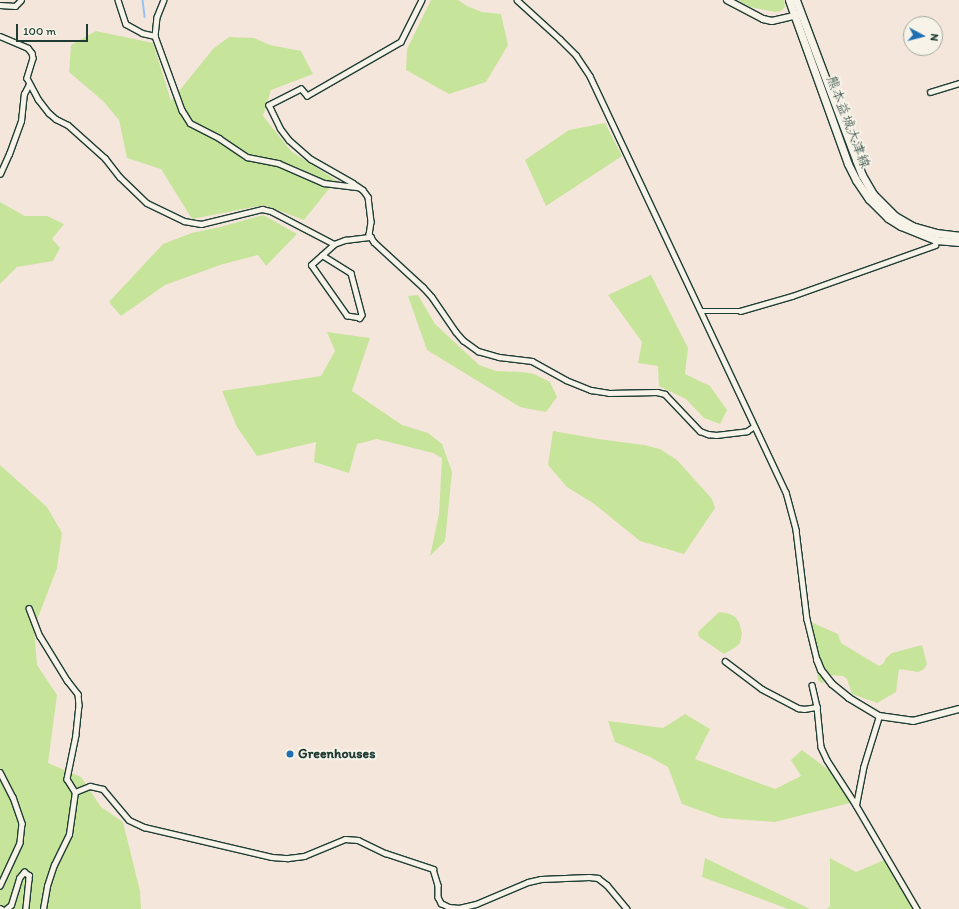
<!DOCTYPE html>
<meta charset="utf-8">
<style>
body{margin:0}
#map{position:relative;width:959px;height:909px;overflow:hidden;background:#f5e6dc;font-family:Itim,"Klee One",sans-serif}
div>[style]{position:absolute}
.green>*{inset:0;background:#c7e49b}
.stream>*{height:1.5px;margin:-0.75px;padding:0 0.75px;transform-origin:0.75px;border-radius:0.75px;background:#97c3f0}
.roads{filter:drop-shadow(1px 0 #1f3d34) drop-shadow(-1px 0 #1f3d34) drop-shadow(0 1px #1f3d34) drop-shadow(0 -1px #1f3d34)}
.street>*{height:4.5px;margin:-2.25px;padding:0 2.25px;transform-origin:2.25px;border-radius:2.25px;background:#f7f3e8}
.secondary>*{height:6px;margin:-3px;padding:0 3px;transform-origin:3px;border-radius:3px;background:#f7f3e8}
.primary>*{height:7px;margin:-3.5px;padding:0 3.5px;transform-origin:3.5px;border-radius:3.5px;background:#f7f3e8}
.dots>*{width:11px;height:11px;translate:-50% -50%;box-sizing:border-box;border:2px solid #f7f3e8;border-radius:50%}
span{translate:-50% -50%;white-space:nowrap;text-align:center;line-height:1.15;-webkit-text-stroke:4px #f7f3e8;paint-order:stroke}
.street-label{font-size:14px;color:#1f3d34}
.poi-label{font-size:14px;color:#1f3d34;font-weight:700}
.left{translate:0 -50%;text-align:left}
.north{position:absolute;left:903px;top:16px;width:40px;height:40px;box-sizing:border-box;background:#f7f3e8;border:1px solid #a1aaa0;border-radius:50%;rotate:97deg;font-size:11px;font-weight:700;line-height:16px;text-align:center;color:#1f3d34}
.north::after{content:'';display:block;margin:auto;width:14px;height:18px;background:#1f6fb2;clip-path:polygon(50% 0,100% 100%,50% 72%,0 100%)}
.scale{position:absolute;left:16px;top:24px;width:72px;height:18px;box-sizing:border-box;border:2px solid #1f3d34;border-top:0;padding-left:5px;font-size:12px;line-height:14px;white-space:nowrap;color:#1f3d34;-webkit-text-stroke:3px #f7f3e8;paint-order:stroke}
</style>
<div id="map">
<div class="green">
<i style="clip-path:polygon(431px 0,458px 0,467px 6px,482px 12px,501px 14px,508px 45px,486px 82px,449px 94px,406px 70px,407px 49px)"></i>
<i style="clip-path:polygon(738px 0,784px 0,785px 7px,781px 11px,775px 12px,750px 7px)"></i>
<i style="clip-path:polygon(96px 31px,153px 43px,171px 101px,213px 49px,229px 37px,254px 38px,270px 45px,301px 51px,313px 74px,271px 90px,263px 116px,292px 152px,336px 180px,304px 220px,264px 205px,192px 219px,161px 169px,127px 158px,119px 120px,103px 101px,69px 72px,71px 45px)"></i>
<i style="clip-path:polygon(605px 123px,622px 156px,546px 206px,525px 160px,569px 130px)"></i>
<i style="clip-path:polygon(0 202px,25px 216px,47px 216px,64px 224px,52px 239px,60px 248px,53px 261px,17px 267px,0 284px)"></i>
<i style="clip-path:polygon(263px 215px,297px 234px,266px 266px,258px 255px,220px 265px,165px 285px,121px 316px,109px 302px,163px 244px,192px 233px,220px 227px)"></i>
<i style="clip-path:polygon(651px 275px,688px 348px,685px 374px,710px 386px,727px 410px,720px 424px,704px 418px,686px 399px,659px 386px,658px 366px,638px 363px,642px 342px,608px 295px)"></i>
<i style="clip-path:polygon(418px 295px,435px 324px,479px 365px,496px 371px,522px 372px,534px 374px,550px 382px,557px 397px,546px 412px,520px 407px,427px 350px,408px 296px)"></i>
<i style="clip-path:polygon(327px 332px,370px 338px,352px 391px,402px 425px,428px 433px,442px 444px,452px 472px,445px 541px,430px 556px,439px 514px,442px 458px,433px 453px,377px 439px,357px 444px,349px 473px,314px 462px,316px 442px,257px 456px,237px 427px,222px 391px,321px 376px,335px 351px)"></i>
<i style="clip-path:polygon(553px 431px,598px 439px,644px 445px,660px 449px,677px 460px,712px 499px,715px 508px,684px 554px,640px 541px,593px 503px,567px 487px,548px 465px)"></i>
<i style="clip-path:polygon(0 465px,47px 507px,62px 533px,57px 568px,34px 628px,37px 665px,57px 695px,48px 763px,81px 777px,101px 807px,123px 822px,140px 891px,141px 909px,0 909px)"></i>
<i style="clip-path:polygon(719px 612px,730px 614px,735px 617px,739px 622px,742px 633px,740px 643px,736px 647px,724px 654px,699px 637px,698px 632px)"></i>
<i style="clip-path:polygon(810px 623px,813px 623px,838px 634px,841px 643px,879px 666px,884px 663px,886px 658px,892px 653px,922px 645px,927px 664px,924px 669px,918px 672px,899px 669px,896px 692px,877px 703px,852px 694px,847px 679px,843px 676px,829px 675px,824px 682px,821px 683px,818px 680px)"></i>
<i style="clip-path:polygon(685px 714px,710px 729px,695px 759px,775px 789px,801px 776px,791px 760px,802px 750px,830px 771px,850px 803px,775px 822px,721px 818px,682px 804px,668px 767px,650px 757px,615px 742px,608px 721px,663px 728px)"></i>
<i style="clip-path:polygon(705px 858px,810px 909px,788px 909px,702px 877px)"></i>
<i style="clip-path:polygon(830px 858px,856px 872px,884px 860px,913px 909px,826px 909px,830px 907px)"></i>
</div>
<div class="stream">
<i style="left:143px;top:0;width:17px;rotate:83deg"></i>
</div>
<div class="roads">
<div class="street">
<i style="left:118px;top:0;width:25px;rotate:72deg"></i>
<i style="left:126px;top:24px;width:18px;rotate:29deg"></i>
<i style="left:142px;top:33px;width:13px;rotate:13deg"></i>
<i style="left:164px;top:0;width:18px;rotate:112deg"></i>
<i style="left:157px;top:17px;width:19px;rotate:96deg"></i>
<i style="left:155px;top:36px;width:79px;rotate:70deg"></i>
<i style="left:182px;top:110px;width:15px;rotate:58deg"></i>
<i style="left:190px;top:123px;width:33px;rotate:27deg"></i>
<i style="left:219px;top:138px;width:34px;rotate:34deg"></i>
<i style="left:247px;top:157px;width:32px;rotate:11deg"></i>
<i style="left:278px;top:163px;width:50px;rotate:23.5deg"></i>
<i style="left:324px;top:183px;width:34px;rotate:7deg"></i>
<i style="left:422px;top:0;width:47px;rotate:116.6deg"></i>
<i style="left:401px;top:42px;width:108px;rotate:150.1deg"></i>
<i style="left:307px;top:96px;width:9px;rotate:-131deg"></i>
<i style="left:301px;top:89px;width:36px;rotate:153deg"></i>
<i style="left:269px;top:105px;width:25px;rotate:64deg"></i>
<i style="left:280px;top:128px;width:15px;rotate:53deg"></i>
<i style="left:289px;top:140px;width:29px;rotate:41deg"></i>
<i style="left:311px;top:159px;width:48px;rotate:29.7deg"></i>
<i style="left:353px;top:183px;width:12px;rotate:35deg"></i>
<i style="left:363px;top:190px;width:9px;rotate:54deg"></i>
<i style="left:368px;top:197px;width:25px;rotate:83deg"></i>
<i style="left:371px;top:222px;width:12px;rotate:99deg"></i>
<i style="left:369px;top:234px;width:9px;rotate:58deg"></i>
<i style="left:374px;top:242px;width:67px;rotate:42.6deg"></i>
<i style="left:423px;top:287px;width:13px;rotate:48deg"></i>
<i style="left:432px;top:297px;width:42px;rotate:55.6deg"></i>
<i style="left:456px;top:332px;width:11px;rotate:49deg"></i>
<i style="left:463px;top:340px;width:19px;rotate:36deg"></i>
<i style="left:478px;top:351px;width:22px;rotate:16deg"></i>
<i style="left:499px;top:357px;width:33px;rotate:7deg"></i>
<i style="left:532px;top:361px;width:39px;rotate:29deg"></i>
<i style="left:566px;top:380px;width:27px;rotate:22deg"></i>
<i style="left:591px;top:390px;width:18px;rotate:9deg"></i>
<i style="left:609px;top:393px;width:48px;rotate:-1.2deg"></i>
<i style="left:657px;top:392px;width:8px;rotate:14deg"></i>
<i style="left:665px;top:394px;width:51px;rotate:46.6deg"></i>
<i style="left:700px;top:431px;width:9px;rotate:21deg"></i>
<i style="left:708px;top:434px;width:8px;rotate:7deg"></i>
<i style="left:716px;top:435px;width:31px;rotate:-7deg"></i>
<i style="left:747px;top:431px;width:7px;rotate:-34deg"></i>
<i style="left:517px;top:0;width:58px;rotate:42.2deg"></i>
<i style="left:560px;top:39px;width:23px;rotate:45deg"></i>
<i style="left:576px;top:55px;width:25px;rotate:56deg"></i>
<i style="left:590px;top:76px;width:460px;rotate:64.8deg"></i>
<i style="left:786px;top:492px;width:39px;rotate:75deg"></i>
<i style="left:796px;top:530px;width:90px;rotate:83deg"></i>
<i style="left:807px;top:619px;width:42px;rotate:76.3deg"></i>
<i style="left:0;top:5px;width:15px;rotate:4deg"></i>
<i style="left:15px;top:6px;width:8px;rotate:-45deg"></i>
<i style="left:0;top:36px;width:30px;rotate:23deg"></i>
<i style="left:28px;top:48px;width:6px;rotate:51deg"></i>
<i style="left:32px;top:53px;width:5px;rotate:79deg"></i>
<i style="left:33px;top:58px;width:21px;rotate:107deg"></i>
<i style="left:27px;top:78px;width:24px;rotate:62deg"></i>
<i style="left:38px;top:99px;width:18px;rotate:52deg"></i>
<i style="left:49px;top:113px;width:9px;rotate:41deg"></i>
<i style="left:56px;top:119px;width:13px;rotate:27deg"></i>
<i style="left:68px;top:125px;width:50px;rotate:41.7deg"></i>
<i style="left:105px;top:158px;width:24px;rotate:52deg"></i>
<i style="left:120px;top:177px;width:37px;rotate:44deg"></i>
<i style="left:147px;top:203px;width:41px;rotate:25.9deg"></i>
<i style="left:184px;top:221px;width:17px;rotate:10deg"></i>
<i style="left:201px;top:224px;width:63px;rotate:-13.8deg"></i>
<i style="left:262px;top:209px;width:9px;rotate:13deg"></i>
<i style="left:271px;top:211px;width:71px;rotate:27.6deg"></i>
<i style="left:334px;top:244px;width:12px;rotate:-20deg"></i>
<i style="left:345px;top:240px;width:26px;rotate:-7deg"></i>
<i style="left:930px;top:92px;width:30px;rotate:-17deg"></i>
<i style="left:0;top:174px;width:22px;rotate:-66deg"></i>
<i style="left:9px;top:154px;width:35px;rotate:-70deg"></i>
<i style="left:21px;top:121px;width:27px;rotate:-84deg"></i>
<i style="left:24px;top:94px;width:11px;rotate:-63deg"></i>
<i style="left:322px;top:255px;width:34px;rotate:32deg"></i>
<i style="left:351px;top:273px;width:43px;rotate:75.3deg"></i>
<i style="left:362px;top:315px;width:4px;rotate:124deg"></i>
<i style="left:360px;top:318px;width:13px;rotate:-171deg"></i>
<i style="left:347px;top:316px;width:62px;rotate:-125.2deg"></i>
<i style="left:311px;top:265px;width:31px;rotate:-42deg"></i>
<i style="left:702px;top:311px;width:38px"></i>
<i style="left:740px;top:311px;width:54px;rotate:-16.1deg"></i>
<i style="left:792px;top:296px;width:152px;rotate:-19.6deg"></i>
<i style="left:935px;top:245px;width:5px;rotate:-79deg"></i>
<i style="left:29px;top:608px;width:30px;rotate:69deg"></i>
<i style="left:40px;top:636px;width:52px;rotate:58.5deg"></i>
<i style="left:67px;top:680px;width:18px;rotate:52deg"></i>
<i style="left:78px;top:694px;width:11px;rotate:85deg"></i>
<i style="left:79px;top:705px;width:30px;rotate:96deg"></i>
<i style="left:76px;top:735px;width:45px;rotate:101.6deg"></i>
<i style="left:67px;top:779px;width:15px;rotate:58deg"></i>
<i style="left:725px;top:661px;width:46px;rotate:37.1deg"></i>
<i style="left:762px;top:689px;width:41px;rotate:27.8deg"></i>
<i style="left:798px;top:708px;width:6px;rotate:9deg"></i>
<i style="left:804px;top:709px;width:13px;rotate:-9deg"></i>
<i style="left:812px;top:685px;width:23px;rotate:77deg"></i>
<i style="left:817px;top:707px;width:40px;rotate:84.3deg"></i>
<i style="left:821px;top:747px;width:14px;rotate:65deg"></i>
<i style="left:827px;top:760px;width:54px;rotate:57.2deg"></i>
<i style="left:856px;top:805px;width:121px;rotate:59.6deg"></i>
<i style="left:0;top:772px;width:28px;rotate:63deg"></i>
<i style="left:13px;top:797px;width:28px;rotate:71deg"></i>
<i style="left:22px;top:823px;width:20px;rotate:96deg"></i>
<i style="left:20px;top:843px;width:47px;rotate:114.9deg"></i>
<i style="left:856px;top:805px;width:38px;rotate:-79deg"></i>
<i style="left:863px;top:768px;width:54px;rotate:-72.9deg"></i>
<i style="left:0;top:908px;width:2px;rotate:27deg"></i>
<i style="left:6px;top:909px;width:6px;rotate:-39deg"></i>
<i style="left:11px;top:905px;width:28px;rotate:-73deg"></i>
<i style="left:19px;top:878px;width:8px;rotate:-50deg"></i>
<i style="left:24px;top:872px;width:6px;rotate:31deg"></i>
<i style="left:29px;top:875px;width:4px;rotate:90deg"></i>
<i style="left:29px;top:879px;width:30px;rotate:96deg"></i>
<i style="left:43px;top:909px;width:23px;rotate:-80deg"></i>
<i style="left:47px;top:886px;width:22px;rotate:-72deg"></i>
<i style="left:54px;top:865px;width:34px;rotate:-64deg"></i>
<i style="left:69px;top:834px;width:42px;rotate:-81.9deg"></i>
<i style="left:75px;top:792px;width:16px;rotate:-22deg"></i>
<i style="left:90px;top:786px;width:13px;rotate:13deg"></i>
<i style="left:103px;top:789px;width:40px;rotate:50deg"></i>
<i style="left:129px;top:820px;width:17px;rotate:25deg"></i>
<i style="left:144px;top:827px;width:131px;rotate:13.2deg"></i>
<i style="left:272px;top:857px;width:16px;rotate:4deg"></i>
<i style="left:288px;top:858px;width:16px;rotate:-7deg"></i>
<i style="left:304px;top:856px;width:44px;rotate:-22.5deg"></i>
<i style="left:345px;top:839px;width:13px;rotate:4deg"></i>
<i style="left:358px;top:840px;width:30px;rotate:26deg"></i>
<i style="left:385px;top:853px;width:51px;rotate:18.4deg"></i>
<i style="left:433px;top:869px;width:17px;rotate:73deg"></i>
<i style="left:438px;top:885px;width:12px;rotate:90deg"></i>
<i style="left:438px;top:897px;width:7px;rotate:63deg"></i>
<i style="left:441px;top:903px;width:9px;rotate:27deg"></i>
<i style="left:449px;top:907px;width:10px;rotate:6deg"></i>
<i style="left:459px;top:908px;width:17px;rotate:-13deg"></i>
<i style="left:476px;top:904px;width:56px;rotate:-22.9deg"></i>
<i style="left:528px;top:882px;width:13px;rotate:-13deg"></i>
<i style="left:541px;top:879px;width:48px;rotate:-2.4deg"></i>
<i style="left:589px;top:877px;width:9px;rotate:6deg"></i>
<i style="left:598px;top:878px;width:11px;rotate:38deg"></i>
<i style="left:607px;top:885px;width:31px;rotate:50deg"></i>
</div>
<div class="secondary">
<i style="left:727px;top:0;width:41px;rotate:27.8deg"></i>
<i style="left:763px;top:19px;width:9px;rotate:13deg"></i>
<i style="left:772px;top:21px;width:27px;rotate:-13deg"></i>
<i style="left:817px;top:660px;width:11px;rotate:68deg"></i>
<i style="left:821px;top:670px;width:18px;rotate:52deg"></i>
<i style="left:832px;top:684px;width:22px;rotate:39deg"></i>
<i style="left:849px;top:698px;width:35px;rotate:31deg"></i>
<i style="left:879px;top:716px;width:34px;rotate:8deg"></i>
<i style="left:913px;top:721px;width:48px;rotate:-14.6deg"></i>
</div>
<div class="primary">
<i style="left:789px;top:0;width:174px;rotate:70.2deg"></i>
<i style="left:848px;top:164px;width:18px;rotate:63deg"></i>
<i style="left:856px;top:180px;width:23px;rotate:56deg"></i>
<i style="left:869px;top:199px;width:27px;rotate:45deg"></i>
<i style="left:888px;top:218px;width:15px;rotate:32deg"></i>
<i style="left:901px;top:226px;width:38px;rotate:22deg"></i>
<i style="left:936px;top:240px;width:23px;rotate:5deg"></i>
<i style="left:796px;top:0;width:171px;rotate:69.4deg"></i>
<i style="left:856px;top:160px;width:16px;rotate:68deg"></i>
<i style="left:862px;top:175px;width:22px;rotate:60deg"></i>
<i style="left:873px;top:194px;width:31px;rotate:45deg"></i>
<i style="left:895px;top:216px;width:20px;rotate:30deg"></i>
<i style="left:912px;top:226px;width:25px;rotate:16deg"></i>
<i style="left:936px;top:233px;width:23px;rotate:7deg"></i>
</div>
</div>
<div class="dots">
<i style="left:290px;top:754px;background:#1f6fb2"></i>
</div>
<div class="street-label">
<span style="left:848px;top:122px;rotate:69deg">熊本益城大津線</span>
</div>
<div class="poi-label">
<span class="left" style="left:298px;top:754px">Greenhouses</span>
</div>
<div class="north">N</div>
<div class="scale">100 m</div>
</div>
